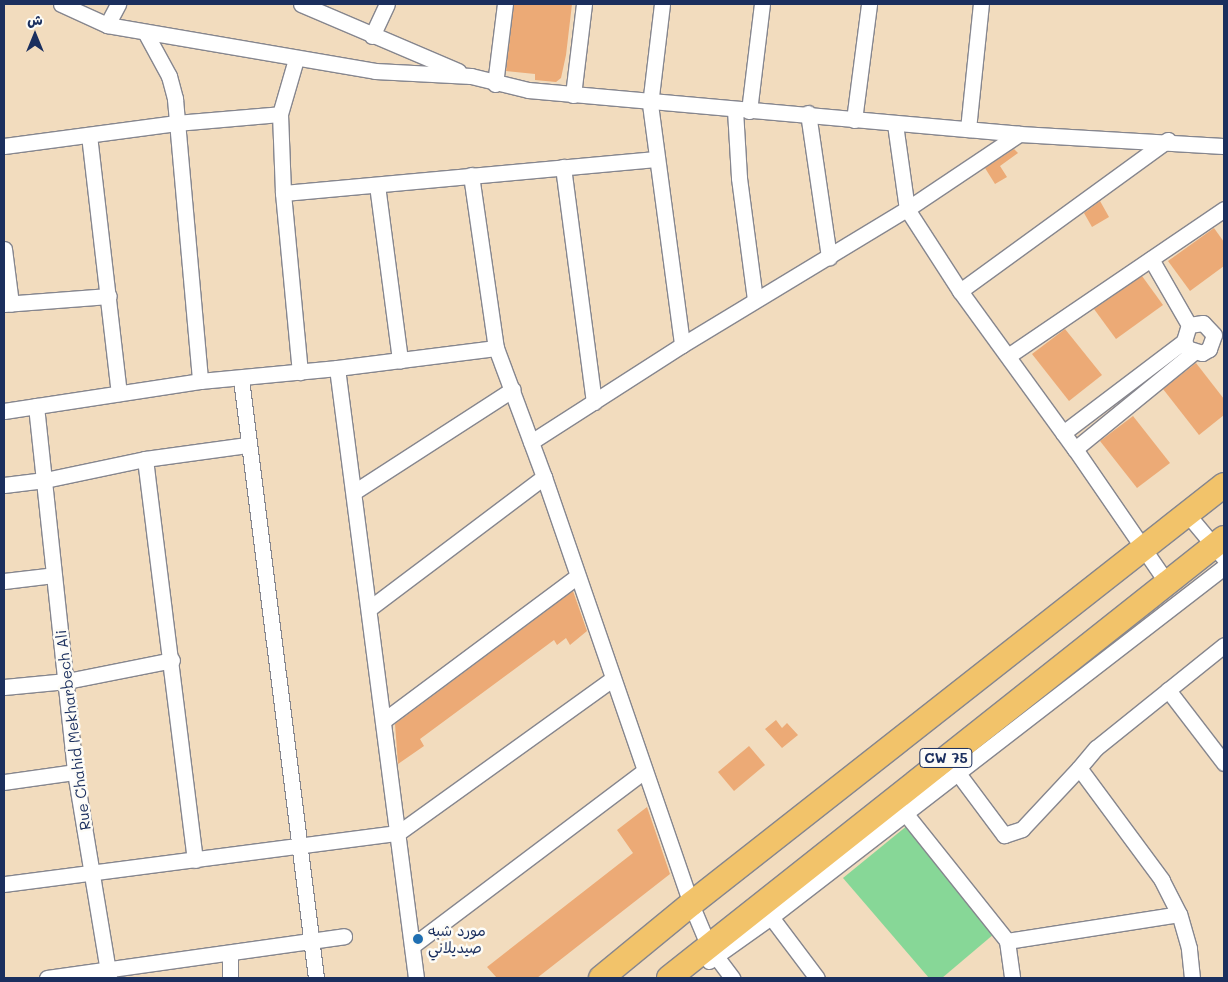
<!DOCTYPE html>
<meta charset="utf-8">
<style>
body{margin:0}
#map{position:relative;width:1228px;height:982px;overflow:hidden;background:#f2dcbe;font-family:Mali,"Playpen Sans Arabic",sans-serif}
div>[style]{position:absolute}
.green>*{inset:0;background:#87d797}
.building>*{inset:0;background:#ecaa76}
.roads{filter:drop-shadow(1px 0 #86868e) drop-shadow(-1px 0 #86868e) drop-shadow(0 1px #86868e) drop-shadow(0 -1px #86868e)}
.street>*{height:15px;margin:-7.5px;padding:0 7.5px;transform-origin:7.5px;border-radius:7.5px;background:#fff}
.primary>*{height:24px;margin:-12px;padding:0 12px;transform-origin:12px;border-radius:12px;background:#f2c36a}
.dots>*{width:14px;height:14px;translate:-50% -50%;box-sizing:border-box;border:2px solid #fdfcf7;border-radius:50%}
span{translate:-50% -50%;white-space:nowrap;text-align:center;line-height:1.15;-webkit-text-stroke:5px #fdfcf7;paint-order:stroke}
.shield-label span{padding:1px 4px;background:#fdfcf7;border:1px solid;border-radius:4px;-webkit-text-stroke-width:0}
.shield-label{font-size:14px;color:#1b2f5e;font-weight:700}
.street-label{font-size:15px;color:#1b2f5e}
.poi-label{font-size:15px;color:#1b2f5e}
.left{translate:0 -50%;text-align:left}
.frame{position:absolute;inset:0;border:5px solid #1b2f5e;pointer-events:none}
.north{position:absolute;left:10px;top:10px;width:50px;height:50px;-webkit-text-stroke:4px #fdfcf7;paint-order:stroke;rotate:0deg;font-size:14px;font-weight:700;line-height:20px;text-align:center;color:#1b2f5e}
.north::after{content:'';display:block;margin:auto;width:18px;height:22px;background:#1b2f5e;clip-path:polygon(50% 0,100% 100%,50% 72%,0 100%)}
</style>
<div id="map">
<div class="green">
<i style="clip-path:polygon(908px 825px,994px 934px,942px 978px,929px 978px,843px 878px)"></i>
</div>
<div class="building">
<i style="clip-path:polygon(514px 4px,572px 4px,566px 55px,561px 78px,556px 82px,535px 80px,535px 74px,506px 71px)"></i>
<i style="clip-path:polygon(1014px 149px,1018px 153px,1000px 166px,1007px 177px,995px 184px,985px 168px)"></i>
<i style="clip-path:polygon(1100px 201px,1109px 217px,1092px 227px,1084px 213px)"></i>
<i style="clip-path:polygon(1214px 228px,1224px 242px,1224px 266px,1190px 291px,1168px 261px)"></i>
<i style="clip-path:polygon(1142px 276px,1163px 305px,1116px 339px,1094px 309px)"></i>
<i style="clip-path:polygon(1065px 329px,1102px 375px,1069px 401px,1032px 354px)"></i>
<i style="clip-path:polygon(1196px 363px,1224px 399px,1224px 415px,1199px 435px,1163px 389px)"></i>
<i style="clip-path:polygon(1133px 416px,1170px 463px,1137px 488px,1100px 441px)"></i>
<i style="clip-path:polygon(573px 591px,587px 631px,570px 645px,566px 638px,557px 645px,554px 640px,420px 739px,424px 746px,398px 764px,395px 724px)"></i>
<i style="clip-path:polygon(776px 720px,782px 728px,787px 723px,798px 735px,782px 748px,765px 729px)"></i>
<i style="clip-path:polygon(749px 746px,765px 765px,734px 791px,718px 772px)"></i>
<i style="clip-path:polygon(647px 807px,670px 874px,537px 978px,497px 978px,487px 967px,633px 853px,617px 830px)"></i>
</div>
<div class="roads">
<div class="street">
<i style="left:61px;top:4px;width:51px;rotate:24.5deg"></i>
<i style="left:107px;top:25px;width:272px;rotate:9.7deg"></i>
<i style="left:375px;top:71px;width:96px;rotate:3deg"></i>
<i style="left:471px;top:76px;width:59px;rotate:13.8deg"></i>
<i style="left:528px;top:90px;width:493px;rotate:5.1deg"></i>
<i style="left:1019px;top:134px;width:205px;rotate:3.4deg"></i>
<i style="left:301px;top:4px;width:171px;rotate:23.1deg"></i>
<i style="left:662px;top:4px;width:101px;rotate:96.8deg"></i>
<i style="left:650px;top:104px;width:243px;rotate:82.4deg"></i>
<i style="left:107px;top:25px;width:24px;rotate:-62deg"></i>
<i style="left:145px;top:32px;width:50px;rotate:61.4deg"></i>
<i style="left:169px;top:76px;width:24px;rotate:75deg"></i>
<i style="left:175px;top:99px;width:283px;rotate:84.9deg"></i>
<i style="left:372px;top:36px;width:35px;rotate:-65deg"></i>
<i style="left:296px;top:59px;width:57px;rotate:106.2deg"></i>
<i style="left:280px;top:114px;width:79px;rotate:87.8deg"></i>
<i style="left:283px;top:193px;width:180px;rotate:84.6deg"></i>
<i style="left:495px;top:84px;width:81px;rotate:-82.9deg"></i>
<i style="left:573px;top:95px;width:92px;rotate:-83.1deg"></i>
<i style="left:735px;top:110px;width:68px;rotate:86.6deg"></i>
<i style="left:739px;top:178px;width:122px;rotate:82.5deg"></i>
<i style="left:749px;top:111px;width:108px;rotate:-83.1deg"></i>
<i style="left:808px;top:113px;width:146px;rotate:81.7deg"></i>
<i style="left:854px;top:120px;width:117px;rotate:-82.6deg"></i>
<i style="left:895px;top:124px;width:86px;rotate:82deg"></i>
<i style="left:907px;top:209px;width:98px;rotate:57.1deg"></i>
<i style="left:960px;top:291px;width:195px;rotate:54deg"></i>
<i style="left:1075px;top:449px;width:163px;rotate:55.5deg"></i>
<i style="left:968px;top:129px;width:126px;rotate:-84.1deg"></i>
<i style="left:89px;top:135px;width:260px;rotate:83.4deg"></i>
<i style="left:4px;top:146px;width:174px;rotate:-7.6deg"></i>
<i style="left:176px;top:123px;width:104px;rotate:-4.9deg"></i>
<i style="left:563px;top:167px;width:237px;rotate:82.5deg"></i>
<i style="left:471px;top:175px;width:175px;rotate:81.8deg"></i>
<i style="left:496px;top:348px;width:138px;rotate:69.6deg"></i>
<i style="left:544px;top:477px;width:452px;rotate:71deg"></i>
<i style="left:691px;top:904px;width:47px;rotate:67.3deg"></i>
<i style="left:709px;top:947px;width:39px;rotate:53deg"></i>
<i style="left:377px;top:185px;width:177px;rotate:82.5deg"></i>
<i style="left:283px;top:193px;width:375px;rotate:-5.2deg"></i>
<i style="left:4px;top:249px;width:55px;rotate:82.7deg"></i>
<i style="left:1151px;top:259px;width:76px;rotate:60.1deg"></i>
<i style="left:960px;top:291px;width:257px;rotate:-36deg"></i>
<i style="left:4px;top:304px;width:105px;rotate:-4.4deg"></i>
<i style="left:1008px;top:356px;width:261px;rotate:-34.2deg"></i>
<i style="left:337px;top:368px;width:615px;rotate:82.62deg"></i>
<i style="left:241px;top:379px;width:604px;rotate:82.86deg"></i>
<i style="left:36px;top:406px;width:368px;rotate:83.9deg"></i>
<i style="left:75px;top:772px;width:209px;rotate:80.6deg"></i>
<i style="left:4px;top:411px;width:198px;rotate:-8.7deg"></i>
<i style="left:200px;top:381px;width:138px;rotate:-5.4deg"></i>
<i style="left:337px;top:368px;width:160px;rotate:-7.2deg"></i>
<i style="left:1063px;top:433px;width:152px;rotate:-37.2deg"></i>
<i style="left:1184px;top:341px;width:17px;rotate:-73deg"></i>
<i style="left:1189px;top:325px;width:14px;rotate:-8deg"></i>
<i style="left:1203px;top:323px;width:16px;rotate:47deg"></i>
<i style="left:1214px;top:335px;width:15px;rotate:110deg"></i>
<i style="left:1209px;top:349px;width:8px;rotate:150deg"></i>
<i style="left:1202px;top:353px;width:16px;rotate:-162deg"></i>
<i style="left:1187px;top:348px;width:8px;rotate:-113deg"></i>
<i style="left:531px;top:442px;width:179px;rotate:-32.7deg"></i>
<i style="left:682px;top:345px;width:263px;rotate:-31.2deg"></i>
<i style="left:907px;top:209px;width:135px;rotate:-33.8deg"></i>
<i style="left:1075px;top:449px;width:154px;rotate:-39.2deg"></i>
<i style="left:145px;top:459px;width:404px;rotate:82.9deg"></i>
<i style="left:4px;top:485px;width:41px;rotate:-7deg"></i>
<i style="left:45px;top:480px;width:102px;rotate:-11.9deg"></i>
<i style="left:145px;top:459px;width:103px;rotate:-7.8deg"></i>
<i style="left:354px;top:492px;width:189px;rotate:-32.9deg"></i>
<i style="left:1188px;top:515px;width:56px;rotate:50.1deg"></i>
<i style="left:4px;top:581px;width:50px;rotate:-6.8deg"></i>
<i style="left:370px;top:608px;width:218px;rotate:-37deg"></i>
<i style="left:4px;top:687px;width:63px;rotate:-5.4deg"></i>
<i style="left:67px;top:681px;width:107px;rotate:-11.3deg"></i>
<i style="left:1168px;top:690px;width:92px;rotate:52.5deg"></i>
<i style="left:383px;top:721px;width:241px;rotate:-36.7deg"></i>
<i style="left:957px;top:772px;width:79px;rotate:53.3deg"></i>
<i style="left:1004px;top:835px;width:19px;rotate:-18deg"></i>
<i style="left:1022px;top:829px;width:83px;rotate:-46.9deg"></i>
<i style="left:4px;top:782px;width:72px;rotate:-8deg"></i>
<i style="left:905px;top:813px;width:164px;rotate:51.4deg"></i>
<i style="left:1007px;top:941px;width:37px;rotate:82deg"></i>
<i style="left:4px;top:884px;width:397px;rotate:-7.4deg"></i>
<i style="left:398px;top:833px;width:264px;rotate:-35.7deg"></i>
<i style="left:771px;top:917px;width:76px;rotate:53deg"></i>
<i style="left:1007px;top:941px;width:174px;rotate:-8.9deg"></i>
<i style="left:412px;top:946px;width:289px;rotate:-37deg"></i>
<i style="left:709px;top:961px;width:76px;rotate:-35.4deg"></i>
<i style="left:771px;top:917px;width:572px;rotate:-37.69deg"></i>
<i style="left:47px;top:978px;width:300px;rotate:-8deg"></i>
<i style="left:230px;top:978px;width:24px;rotate:-90deg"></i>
<i style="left:1192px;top:978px;width:30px;rotate:-96deg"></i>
<i style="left:1189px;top:948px;width:35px;rotate:-106deg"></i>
<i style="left:1179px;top:914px;width:38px;rotate:-117deg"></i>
<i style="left:1162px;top:880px;width:139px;rotate:-126.5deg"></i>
<i style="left:1079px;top:768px;width:26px;rotate:-50deg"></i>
<i style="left:1096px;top:748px;width:164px;rotate:-38.8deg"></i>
</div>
<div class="primary">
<i style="left:601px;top:978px;width:117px;rotate:-39.4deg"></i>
<i style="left:691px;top:904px;width:678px;rotate:-38.17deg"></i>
<i style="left:669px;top:978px;width:708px;rotate:-38.41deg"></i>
</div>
</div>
<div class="dots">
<i style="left:418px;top:939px;background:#1f6fb2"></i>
</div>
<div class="shield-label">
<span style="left:946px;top:758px">CW 75</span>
</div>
<div class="street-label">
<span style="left:73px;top:730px;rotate:-97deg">Rue Chahid Mekharbech Ali</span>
</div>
<div class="poi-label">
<span class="left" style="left:428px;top:939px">مورد شبه<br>صيديلاني</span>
</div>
<div class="frame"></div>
<div class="north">ش</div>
</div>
